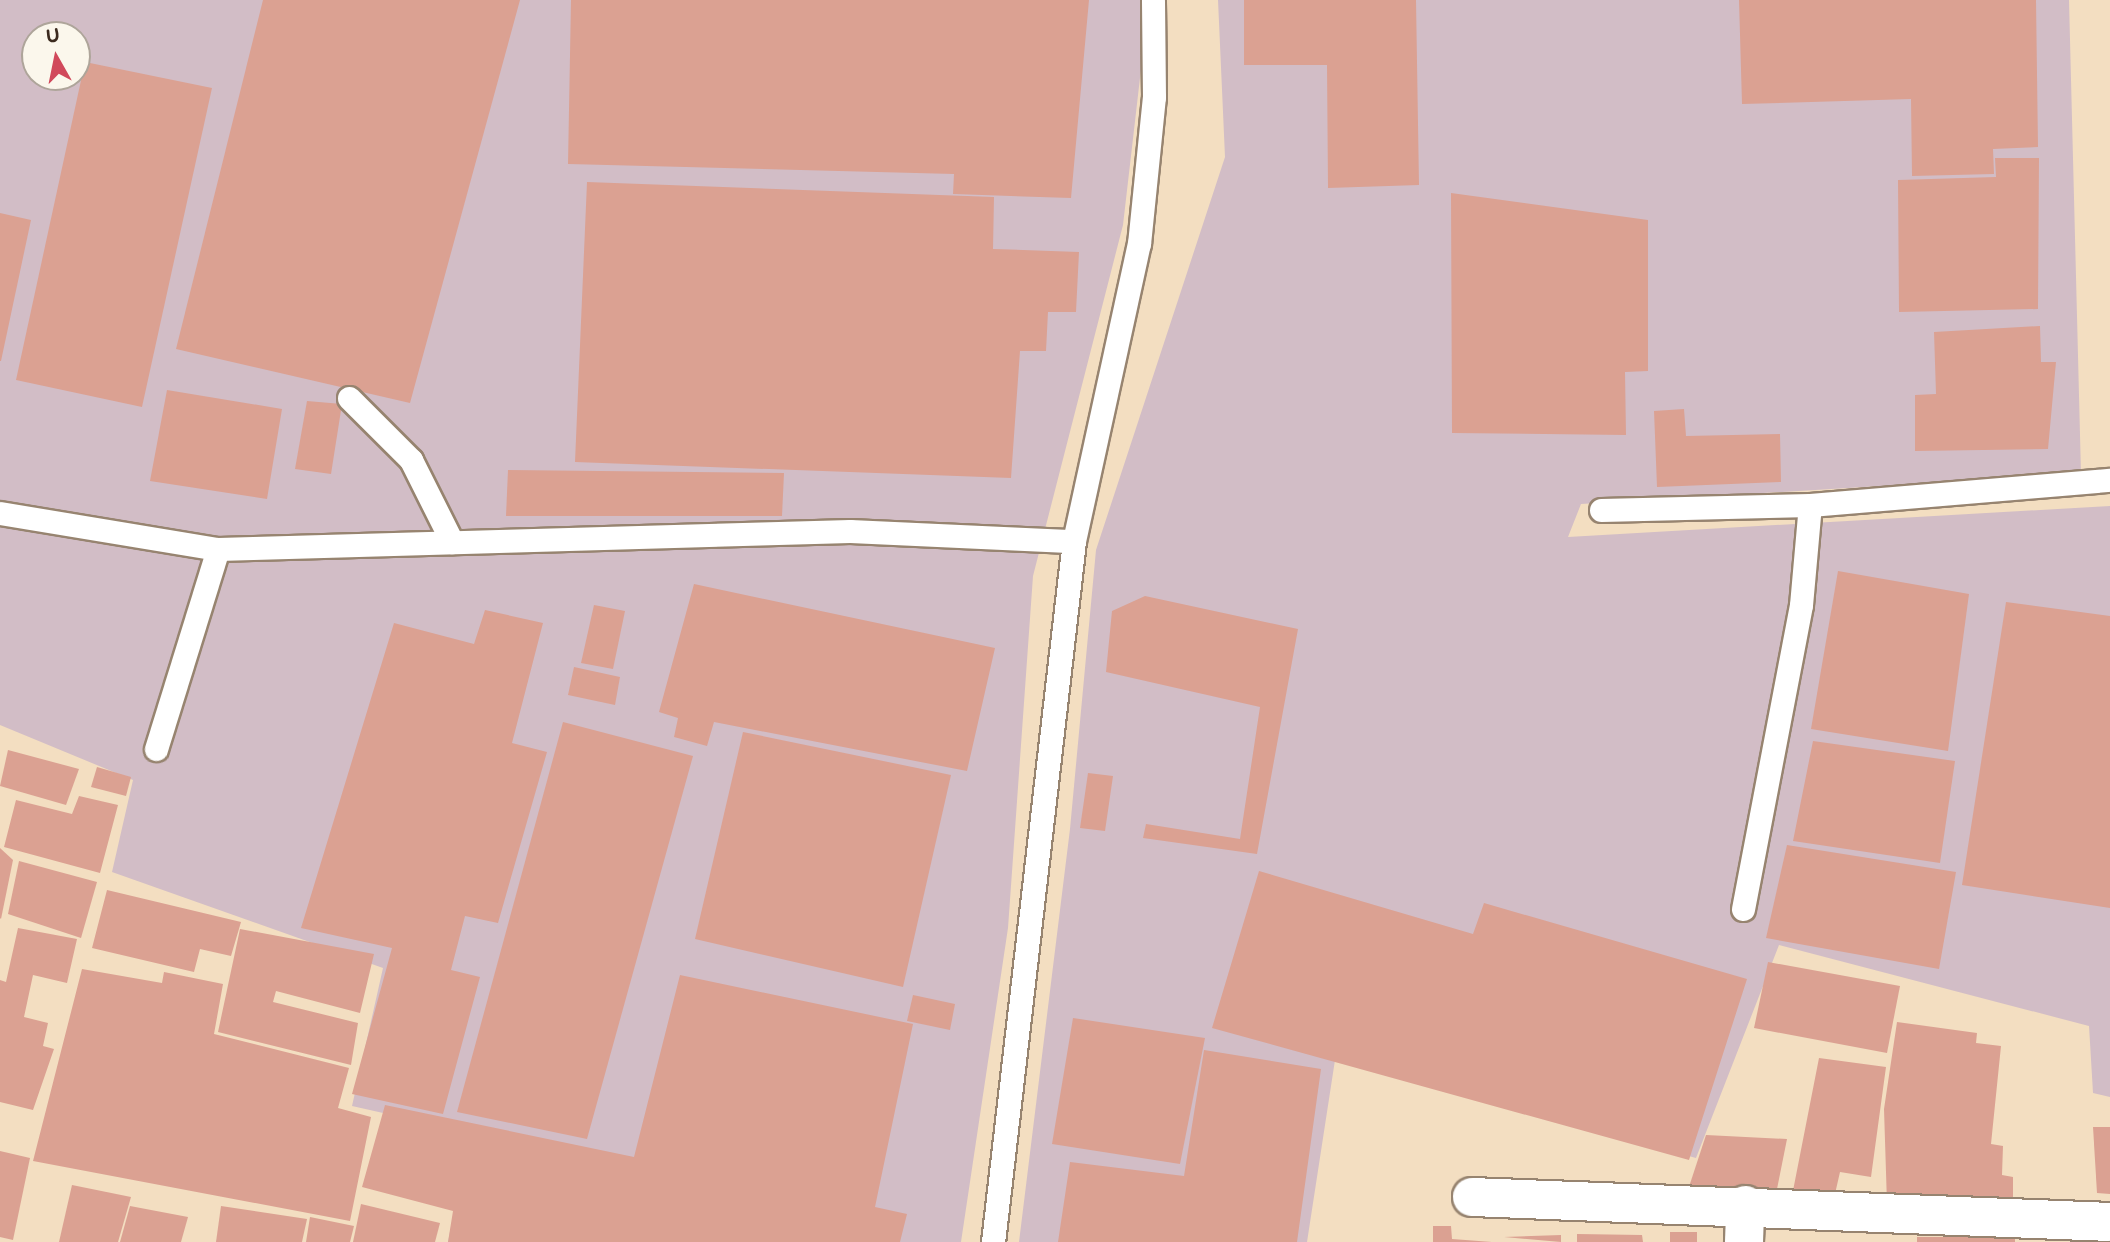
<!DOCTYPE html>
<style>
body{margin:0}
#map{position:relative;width:2110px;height:1242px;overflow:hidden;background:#f3dec1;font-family:"Balsamiq Sans",sans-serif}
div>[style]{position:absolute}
.industrial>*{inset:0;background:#d2bdc6}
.building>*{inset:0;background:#dba192}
.roads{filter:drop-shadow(2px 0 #978470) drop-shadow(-2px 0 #978470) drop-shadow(0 2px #978470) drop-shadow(0 -2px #978470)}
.lane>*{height:23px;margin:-11.5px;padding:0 11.5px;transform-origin:11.5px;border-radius:11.5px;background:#fff}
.street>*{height:38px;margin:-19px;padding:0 19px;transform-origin:19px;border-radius:19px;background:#fff}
span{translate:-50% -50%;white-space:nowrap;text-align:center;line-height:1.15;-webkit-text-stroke:6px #fbf7ec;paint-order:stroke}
.north{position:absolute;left:21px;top:21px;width:70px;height:70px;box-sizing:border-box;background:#fbf7ec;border:2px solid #aea59a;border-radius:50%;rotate:351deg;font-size:19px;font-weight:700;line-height:28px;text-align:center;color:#3b2a1e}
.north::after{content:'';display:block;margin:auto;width:24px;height:32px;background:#d1495b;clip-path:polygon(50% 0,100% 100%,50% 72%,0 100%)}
</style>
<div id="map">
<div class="industrial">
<i style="clip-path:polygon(evenodd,0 0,1149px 0,1123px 225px,1033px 576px,1008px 928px,961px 1242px,448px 1242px,454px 1211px,392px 1115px,352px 1106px,383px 968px,112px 872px,133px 780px,0 725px,0 0,35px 35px,77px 35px,77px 77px,35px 77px,35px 35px)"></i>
<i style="clip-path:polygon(1218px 0,2069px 0,2081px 474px,1581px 504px,1568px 537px,2110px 506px,2110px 1097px,2093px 1093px,2089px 1026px,1779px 945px,1696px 1158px,1335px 1060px,1307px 1242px,1019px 1242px,1070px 829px,1096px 550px,1225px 157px)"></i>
</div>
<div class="building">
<i style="clip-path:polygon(263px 0,520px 0,410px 403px,176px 349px)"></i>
<i style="clip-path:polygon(571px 0,1089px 0,1071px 198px,953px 194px,954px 174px,568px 164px)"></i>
<i style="clip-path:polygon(1244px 0,1416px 0,1419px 185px,1328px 188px,1327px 65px,1244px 65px)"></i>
<i style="clip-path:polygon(1739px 0,2036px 0,2038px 147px,1993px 149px,1994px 174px,1912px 176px,1911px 99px,1742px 104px)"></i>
<i style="clip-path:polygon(85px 62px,212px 88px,142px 407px,16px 380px)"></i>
<i style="clip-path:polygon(1995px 158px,2039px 158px,2038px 309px,1899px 312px,1898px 180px,1996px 177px)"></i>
<i style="clip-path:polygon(587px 182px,994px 197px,993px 249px,1079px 252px,1076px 312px,1048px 312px,1046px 351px,1020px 351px,1011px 478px,575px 462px)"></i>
<i style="clip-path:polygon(1451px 193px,1648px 220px,1648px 371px,1625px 372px,1626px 435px,1452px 433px)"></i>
<i style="clip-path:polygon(0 213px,31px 220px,1px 361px,0 361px)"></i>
<i style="clip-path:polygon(2040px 326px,2041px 362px,2056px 362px,2048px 449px,1915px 451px,1915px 395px,1936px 394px,1934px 332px)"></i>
<i style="clip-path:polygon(167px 390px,282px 409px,267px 499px,150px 481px)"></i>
<i style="clip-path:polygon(307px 401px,342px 404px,331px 474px,295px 469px)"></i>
<i style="clip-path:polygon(1684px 409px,1686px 436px,1780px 434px,1781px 482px,1657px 487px,1654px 411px)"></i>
<i style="clip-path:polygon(508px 470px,784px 473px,782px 516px,506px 516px)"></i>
<i style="clip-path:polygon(1838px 571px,1969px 594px,1948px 751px,1811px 729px)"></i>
<i style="clip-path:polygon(694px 584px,995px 648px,967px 771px,714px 722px,707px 746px,674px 737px,678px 718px,659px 712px)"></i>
<i style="clip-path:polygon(1145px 596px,1298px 629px,1257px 854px,1143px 838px,1146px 824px,1240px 839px,1260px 707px,1106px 672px,1112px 611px)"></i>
<i style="clip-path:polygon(2006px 602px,2110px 616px,2110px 908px,1962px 885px)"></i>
<i style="clip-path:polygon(594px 605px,625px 611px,613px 669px,581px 663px)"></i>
<i style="clip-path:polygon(485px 610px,543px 623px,512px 743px,547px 752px,498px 923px,465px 916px,451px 970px,480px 977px,443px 1114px,352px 1094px,392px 948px,301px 928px,394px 623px,474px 644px)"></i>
<i style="clip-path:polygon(574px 667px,620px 677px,615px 705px,568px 695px)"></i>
<i style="clip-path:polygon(563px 722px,693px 756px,587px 1139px,457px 1112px)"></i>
<i style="clip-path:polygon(743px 732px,951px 775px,903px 987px,695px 939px)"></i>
<i style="clip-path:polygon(1813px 741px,1955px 761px,1940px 863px,1793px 841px)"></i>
<i style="clip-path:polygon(8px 750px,79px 769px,66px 805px,0 786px)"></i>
<i style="clip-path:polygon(97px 767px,131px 777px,126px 796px,91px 787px)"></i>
<i style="clip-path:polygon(1088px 773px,1113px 776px,1105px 831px,1080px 828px)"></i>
<i style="clip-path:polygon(79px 796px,118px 805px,100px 873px,4px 847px,16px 800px,72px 814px)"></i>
<i style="clip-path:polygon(1787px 845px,1956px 872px,1939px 969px,1766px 938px)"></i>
<i style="clip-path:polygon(0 848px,13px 860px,1px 919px,0 918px)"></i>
<i style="clip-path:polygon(19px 861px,97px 882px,81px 938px,8px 914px)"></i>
<i style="clip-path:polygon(1259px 871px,1473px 934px,1484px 903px,1747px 979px,1689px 1160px,1212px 1028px)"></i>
<i style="clip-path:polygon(107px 890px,241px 922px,231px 956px,200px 949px,194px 972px,92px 948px)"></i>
<i style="clip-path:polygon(18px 928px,77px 939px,67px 983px,33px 975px,24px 1017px,48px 1023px,43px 1046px,54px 1049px,33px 1110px,0 1102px,0 980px,6px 982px)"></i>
<i style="clip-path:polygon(240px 929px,374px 954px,360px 1013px,276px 991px,273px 1002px,358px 1023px,351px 1065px,218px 1032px)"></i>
<i style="clip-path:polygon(1768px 962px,1900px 986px,1887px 1053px,1754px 1028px)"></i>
<i style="clip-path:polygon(82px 969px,162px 983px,164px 972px,223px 984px,214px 1034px,349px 1068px,338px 1108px,371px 1117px,350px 1221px,33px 1161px)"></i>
<i style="clip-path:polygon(680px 975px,913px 1024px,875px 1207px,907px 1214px,900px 1242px,448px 1242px,453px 1211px,362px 1187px,385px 1105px,634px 1157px)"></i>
<i style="clip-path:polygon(913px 995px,955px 1004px,950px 1030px,907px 1021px)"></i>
<i style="clip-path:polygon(1073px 1018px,1205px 1038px,1180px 1164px,1052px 1144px)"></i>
<i style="clip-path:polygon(1897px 1022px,1977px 1033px,1976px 1043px,2001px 1046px,1991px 1144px,2003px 1146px,2002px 1175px,2013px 1177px,2013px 1210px,1887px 1204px,1884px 1109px)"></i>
<i style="clip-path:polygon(1204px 1050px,1321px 1069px,1297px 1242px,1058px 1242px,1070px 1162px,1184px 1176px)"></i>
<i style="clip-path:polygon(1819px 1058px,1886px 1067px,1871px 1177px,1840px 1172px,1832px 1207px,1790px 1206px)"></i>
<i style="clip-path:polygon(2093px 1127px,2110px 1127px,2110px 1194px,2097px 1193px)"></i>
<i style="clip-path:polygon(1706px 1135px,1787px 1139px,1774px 1204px,1685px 1199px)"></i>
<i style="clip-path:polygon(0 1151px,30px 1158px,13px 1240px,0 1237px)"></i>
<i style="clip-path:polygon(72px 1185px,131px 1197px,118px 1242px,59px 1242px)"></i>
<i style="clip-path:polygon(361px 1204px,440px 1223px,435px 1242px,353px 1242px)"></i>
<i style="clip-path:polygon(130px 1206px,188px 1217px,181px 1242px,120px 1242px)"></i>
<i style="clip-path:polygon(221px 1206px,307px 1219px,302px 1242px,216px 1242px)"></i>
<i style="clip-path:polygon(310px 1217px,354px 1226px,350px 1242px,306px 1242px)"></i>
<i style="clip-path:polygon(1433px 1226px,1451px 1226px,1452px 1239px,1492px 1242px,1433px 1242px)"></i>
<i style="clip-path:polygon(1670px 1232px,1697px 1232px,1697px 1242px,1670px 1242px)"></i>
<i style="clip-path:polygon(1955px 1232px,1972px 1232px,1972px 1238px,2015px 1237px,2015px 1242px,1917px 1242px,1917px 1237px,1956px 1237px)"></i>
<i style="clip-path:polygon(1577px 1234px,1642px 1235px,1643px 1242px,1577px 1242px)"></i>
<i style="clip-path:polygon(1561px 1235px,1561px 1242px,1504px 1237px)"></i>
</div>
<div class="roads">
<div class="lane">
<i style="left:349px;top:398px;width:88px;rotate:45deg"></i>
<i style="left:411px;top:460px;width:92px;rotate:63.4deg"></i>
<i style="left:1601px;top:510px;width:209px;rotate:-1.4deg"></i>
<i style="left:1810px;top:505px;width:301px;rotate:-4.8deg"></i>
<i style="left:0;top:513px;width:221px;rotate:9.4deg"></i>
<i style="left:218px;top:549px;width:632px;rotate:-1.63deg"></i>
<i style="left:850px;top:531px;width:224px;rotate:2.6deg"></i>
<i style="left:156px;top:749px;width:209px;rotate:-72.8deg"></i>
<i style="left:1743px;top:909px;width:309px;rotate:-79.2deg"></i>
<i style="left:1801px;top:605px;width:100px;rotate:-84.9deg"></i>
<i style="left:993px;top:1242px;width:706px;rotate:-83.41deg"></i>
<i style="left:1074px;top:541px;width:304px;rotate:-77.7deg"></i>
<i style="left:1139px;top:244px;width:148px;rotate:-84.2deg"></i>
<i style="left:1154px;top:97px;width:97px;rotate:-90.6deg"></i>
</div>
<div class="street">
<i style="left:1472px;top:1197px;width:638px;rotate:2.24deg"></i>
<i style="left:1744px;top:1242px;width:37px;rotate:-88deg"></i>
</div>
</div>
<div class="north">U</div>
</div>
